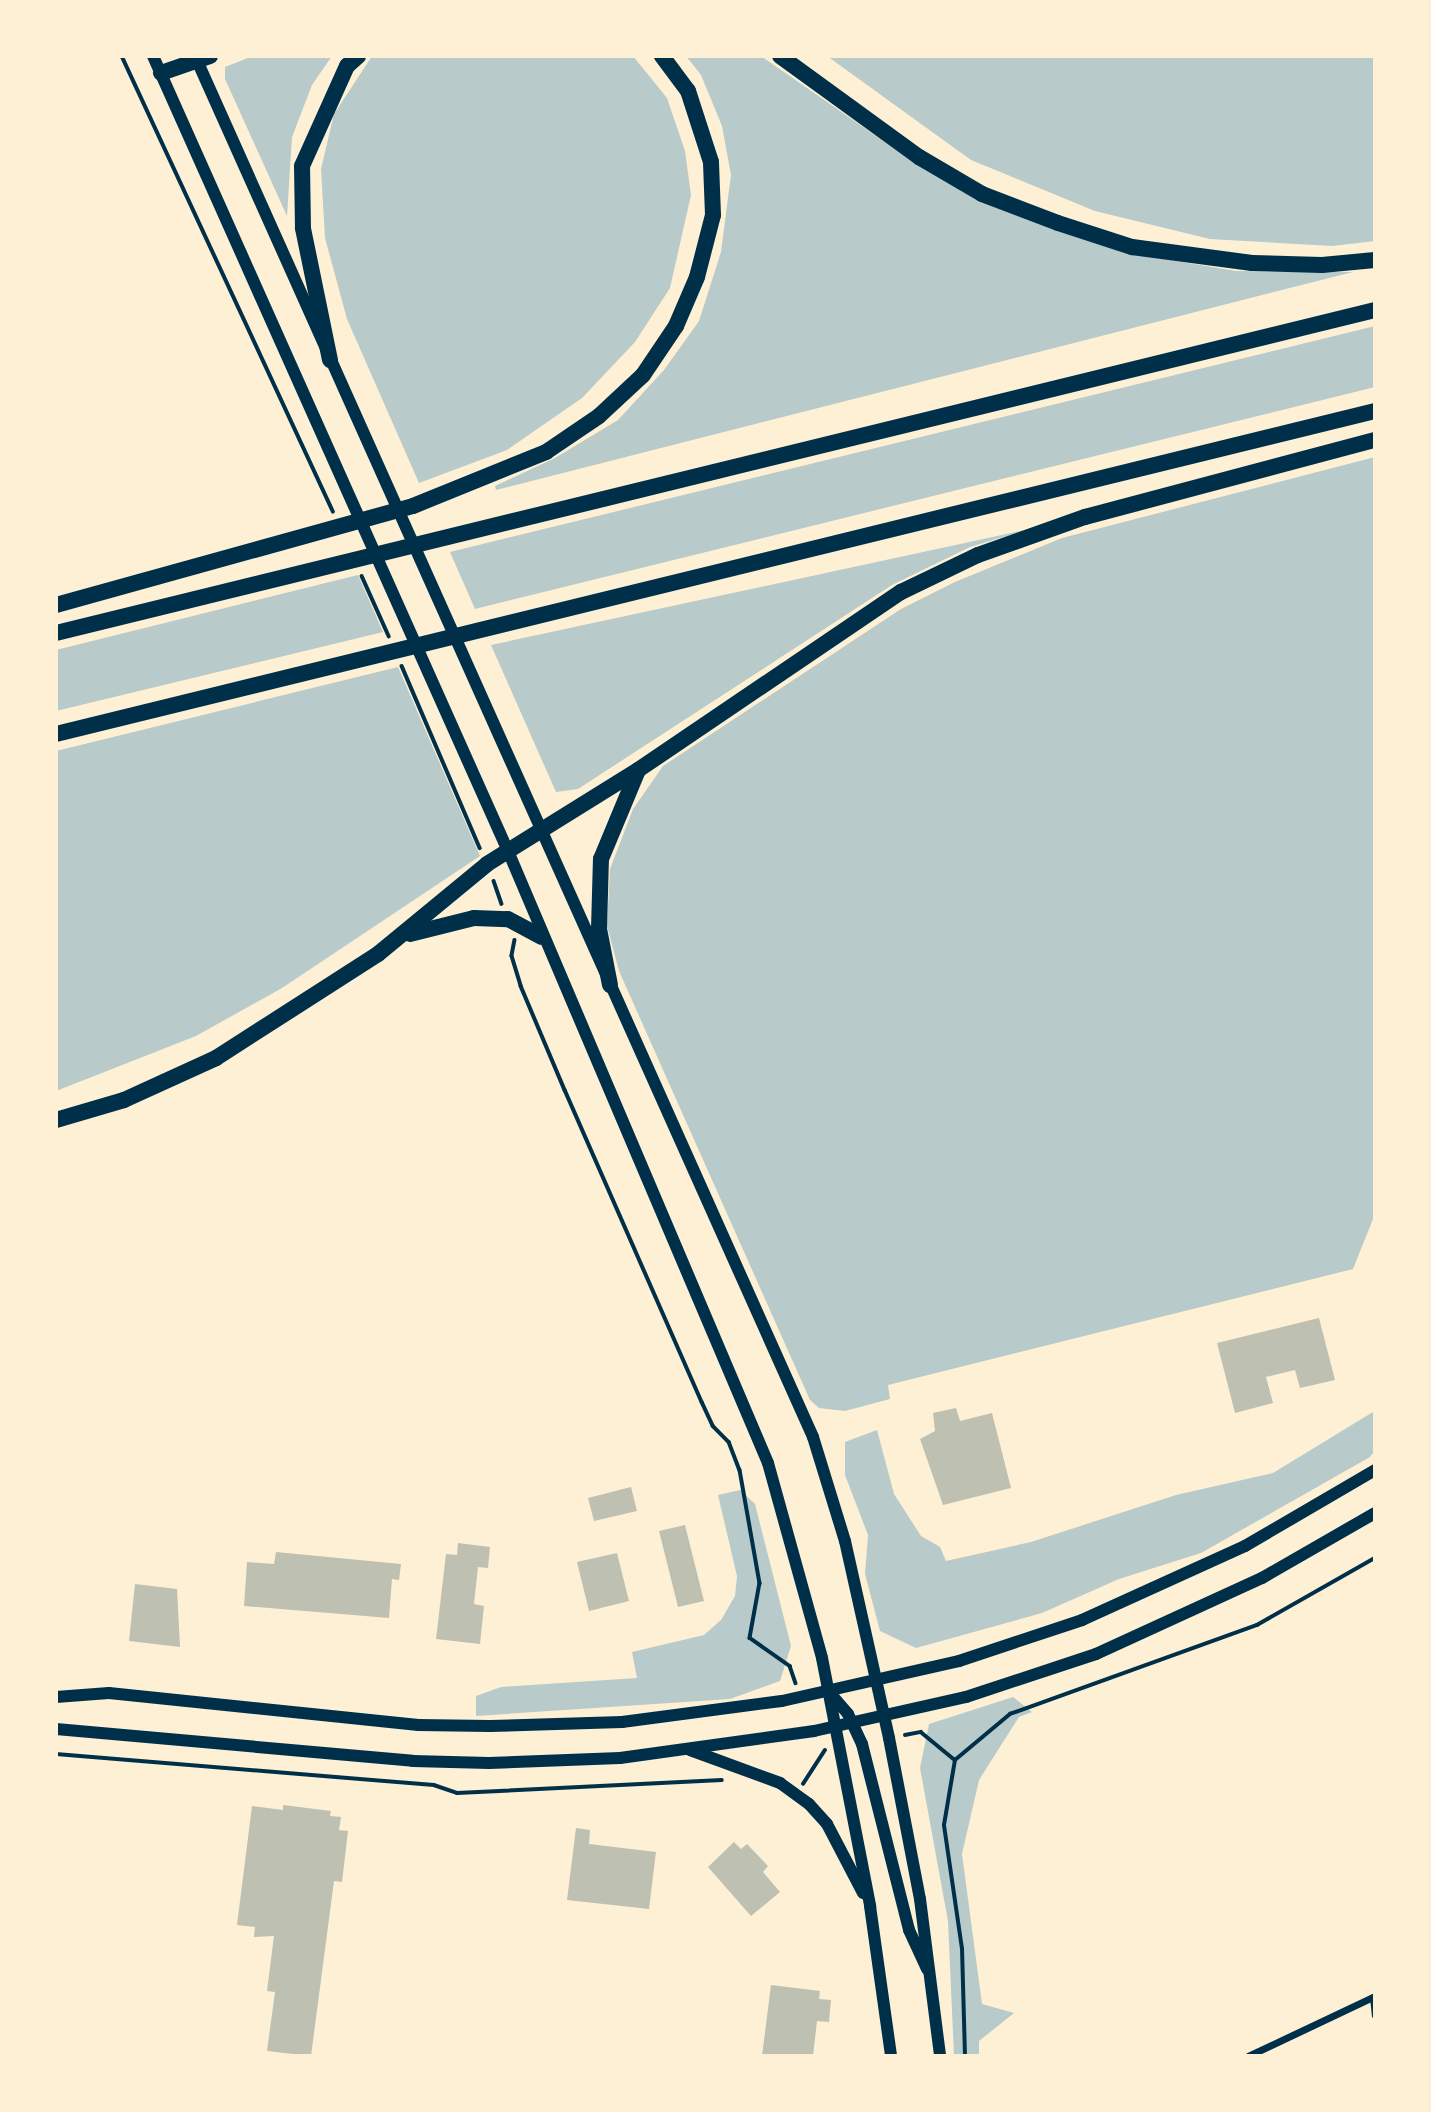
<!DOCTYPE html>
<style>
body{margin:0}
#map{position:relative;width:1431px;height:2112px;overflow:hidden;background:#fdf0d5;font-family:"Nunito Sans",sans-serif}
div>[style]{position:absolute}
.green>*{inset:0;background:#b9caca}
.building>*{inset:0;background:#bec0b2}
.path>*{height:3.5px;margin:-1.75px;padding:0 1.75px;transform-origin:1.75px;border-radius:1.75px;background:#003049}
.minor>*{height:7px;margin:-3.5px;padding:0 3.5px;transform-origin:3.5px;border-radius:3.5px;background:#003049}
.secondary>*{height:12px;margin:-6px;padding:0 6px;transform-origin:6px;border-radius:6px;background:#003049}
.motorway>*{height:16px;margin:-8px;padding:0 8px;transform-origin:8px;border-radius:8px;background:#003049}
span{translate:-50% -50%;white-space:nowrap;text-align:center;line-height:1.15;-webkit-text-stroke:5px #fdf0d5;paint-order:stroke}
.frame{position:absolute;inset:0;border:58px solid #fdf0d5;pointer-events:none}
</style>
<div id="map">
<div class="green">
<i style="clip-path:polygon(253px 56px,332px 56px,312px 85px,292px 137px,287px 216px,225px 79px,225px 67px)"></i>
<i style="clip-path:polygon(372px 56px,633px 56px,667px 98px,685px 151px,691px 195px,670px 288px,635px 342px,582px 398px,507px 450px,419px 483px,347px 319px,325px 238px,321px 169px,334px 114px)"></i>
<i style="clip-path:polygon(686px 56px,761px 56px,925px 170px,991px 205px,1140px 255px,1236px 271px,1353px 272px,496px 490px,495px 486px,555px 458px,618px 420px,664px 370px,699px 321px,721px 252px,731px 175px,722px 126px,701px 75px)"></i>
<i style="clip-path:polygon(827px 56px,1375px 56px,1375px 241px,1332px 246px,1210px 239px,1095px 211px,971px 160px)"></i>
<i style="clip-path:polygon(1375px 326px,1375px 387px,475px 609px,450px 552px)"></i>
<i style="clip-path:polygon(1375px 457px,1375px 1214px,1353px 1269px,888px 1385px,890px 1399px,845px 1411px,819px 1408px,810px 1400px,619px 971px,607px 926px,610px 869px,633px 809px,663px 766px,901px 609px,955px 582px,1062px 538px)"></i>
<i style="clip-path:polygon(1030px 529px,970px 547px,892px 585px,578px 789px,556px 792px,491px 645px)"></i>
<i style="clip-path:polygon(358px 575px,383px 632px,56px 711px,56px 650px)"></i>
<i style="clip-path:polygon(398px 667px,480px 856px,282px 988px,196px 1036px,56px 1091px,56px 751px)"></i>
<i style="clip-path:polygon(1373px 1412px,1375px 1450px,1370px 1457px,1201px 1553px,1119px 1579px,1042px 1613px,916px 1648px,880px 1631px,865px 1574px,868px 1535px,845px 1475px,845px 1442px,877px 1430px,894px 1494px,921px 1536px,940px 1547px,946px 1561px,1031px 1542px,1176px 1495px,1273px 1473px)"></i>
<i style="clip-path:polygon(740px 1490px,755px 1504px,791px 1646px,780px 1681px,730px 1699px,476px 1716px,476px 1696px,501px 1687px,637px 1678px,632px 1652px,704px 1635px,721px 1620px,735px 1596px,737px 1576px,718px 1495px)"></i>
<i style="clip-path:polygon(1013px 1697px,1032px 1712px,1019px 1717px,979px 1780px,962px 1854px,982px 2004px,1014px 2013px,979px 2041px,979px 2056px,954px 2056px,948px 1921px,920px 1768px,929px 1724px)"></i>
</div>
<div class="building">
<i style="clip-path:polygon(1319px 1318px,1335px 1380px,1300px 1388px,1295px 1370px,1266px 1377px,1273px 1403px,1235px 1413px,1217px 1343px)"></i>
<i style="clip-path:polygon(956px 1408px,960px 1421px,992px 1413px,1011px 1488px,943px 1505px,920px 1439px,935px 1431px,933px 1413px)"></i>
<i style="clip-path:polygon(631px 1487px,637px 1511px,594px 1521px,588px 1498px)"></i>
<i style="clip-path:polygon(685px 1525px,704px 1601px,678px 1607px,659px 1531px)"></i>
<i style="clip-path:polygon(458px 1543px,490px 1547px,488px 1568px,478px 1567px,474px 1604px,484px 1606px,480px 1644px,436px 1639px,446px 1554px,457px 1555px)"></i>
<i style="clip-path:polygon(276px 1552px,401px 1564px,399px 1580px,392px 1579px,389px 1618px,244px 1606px,247px 1562px,274px 1564px)"></i>
<i style="clip-path:polygon(617px 1553px,629px 1601px,589px 1611px,577px 1562px)"></i>
<i style="clip-path:polygon(135px 1584px,177px 1589px,180px 1647px,129px 1641px)"></i>
<i style="clip-path:polygon(283px 1805px,331px 1811px,330px 1816px,341px 1817px,339px 1830px,348px 1831px,342px 1882px,334px 1881px,311px 2056px,267px 2051px,275px 1992px,267px 1991px,274px 1936px,254px 1937px,255px 1927px,237px 1925px,252px 1806px,283px 1810px)"></i>
<i style="clip-path:polygon(576px 1828px,590px 1830px,589px 1844px,656px 1852px,649px 1909px,567px 1900px)"></i>
<i style="clip-path:polygon(734px 1842px,741px 1849px,747px 1844px,768px 1866px,763px 1872px,780px 1892px,751px 1916px,708px 1867px)"></i>
<i style="clip-path:polygon(771px 1985px,820px 1991px,819px 1999px,831px 2000px,829px 2022px,817px 2021px,813px 2056px,762px 2056px)"></i>
</div>
<div class="path">
<i style="left:122px;top:56px;width:502px;rotate:65.12deg"></i>
<i style="left:362px;top:576px;width:66px;rotate:65.8deg"></i>
<i style="left:402px;top:666px;width:198px;rotate:66.8deg"></i>
<i style="left:494px;top:881px;width:24px;rotate:71deg"></i>
<i style="left:515px;top:940px;width:16px;rotate:101deg"></i>
<i style="left:512px;top:956px;width:31px;rotate:73deg"></i>
<i style="left:521px;top:986px;width:113px;rotate:67.1deg"></i>
<i style="left:565px;top:1090px;width:341px;rotate:66.3deg"></i>
<i style="left:702px;top:1402px;width:26px;rotate:65deg"></i>
<i style="left:713px;top:1426px;width:23px;rotate:45deg"></i>
<i style="left:729px;top:1442px;width:30px;rotate:69deg"></i>
<i style="left:740px;top:1470px;width:115px;rotate:80deg"></i>
<i style="left:760px;top:1583px;width:56px;rotate:100.3deg"></i>
<i style="left:750px;top:1638px;width:49px;rotate:35deg"></i>
<i style="left:790px;top:1666px;width:18px;rotate:71deg"></i>
<i style="left:905px;top:1735px;width:16px;rotate:-11deg"></i>
<i style="left:921px;top:1732px;width:44px;rotate:39.5deg"></i>
<i style="left:56px;top:1754px;width:379px;rotate:4.7deg"></i>
<i style="left:434px;top:1785px;width:24px;rotate:19deg"></i>
<i style="left:457px;top:1793px;width:265px;rotate:-2.8deg"></i>
<i style="left:803px;top:1784px;width:40px;rotate:-57.1deg"></i>
<i style="left:965px;top:2056px;width:107px;rotate:-91.6deg"></i>
<i style="left:962px;top:1949px;width:125px;rotate:-98.3deg"></i>
<i style="left:944px;top:1825px;width:66px;rotate:-80.4deg"></i>
<i style="left:955px;top:1760px;width:72px;rotate:-39.9deg"></i>
<i style="left:1010px;top:1714px;width:263px;rotate:-19.8deg"></i>
<i style="left:1257px;top:1625px;width:136px;rotate:-29.6deg"></i>
</div>
<div class="minor">
<i style="left:1373px;top:1997px;width:18px;rotate:84deg"></i>
<i style="left:1248px;top:2056px;width:140px;rotate:-25.3deg"></i>
</div>
<div class="secondary">
<i style="left:153px;top:56px;width:871px;rotate:65.94deg"></i>
<i style="left:508px;top:851px;width:665px;rotate:66.98deg"></i>
<i style="left:768px;top:1463px;width:202px;rotate:74.5deg"></i>
<i style="left:822px;top:1658px;width:253px;rotate:79deg"></i>
<i style="left:870px;top:1906px;width:151px;rotate:82deg"></i>
<i style="left:195px;top:56px;width:1513px;rotate:65.89deg"></i>
<i style="left:813px;top:1437px;width:109px;rotate:72.9deg"></i>
<i style="left:845px;top:1541px;width:202px;rotate:77.4deg"></i>
<i style="left:889px;top:1738px;width:164px;rotate:79.1deg"></i>
<i style="left:920px;top:1899px;width:158px;rotate:82.7deg"></i>
<i style="left:829px;top:1692px;width:29px;rotate:49deg"></i>
<i style="left:848px;top:1714px;width:33px;rotate:65deg"></i>
<i style="left:862px;top:1744px;width:192px;rotate:75.8deg"></i>
<i style="left:909px;top:1930px;width:43px;rotate:65.2deg"></i>
<i style="left:56px;top:1697px;width:53px;rotate:-4.3deg"></i>
<i style="left:109px;top:1693px;width:311px;rotate:5.9deg"></i>
<i style="left:418px;top:1725px;width:72px;rotate:0.8deg"></i>
<i style="left:490px;top:1726px;width:132px;rotate:-1.7deg"></i>
<i style="left:622px;top:1722px;width:161px;rotate:-7.5deg"></i>
<i style="left:782px;top:1701px;width:181px;rotate:-12.7deg"></i>
<i style="left:959px;top:1661px;width:130px;rotate:-18.4deg"></i>
<i style="left:1082px;top:1620px;width:179px;rotate:-24.4deg"></i>
<i style="left:1245px;top:1546px;width:151px;rotate:-30.3deg"></i>
<i style="left:56px;top:1729px;width:358px;rotate:5.1deg"></i>
<i style="left:413px;top:1761px;width:76px;rotate:1.5deg"></i>
<i style="left:489px;top:1763px;width:131px;rotate:-2.2deg"></i>
<i style="left:620px;top:1758px;width:196px;rotate:-7.9deg"></i>
<i style="left:814px;top:1731px;width:156px;rotate:-12.6deg"></i>
<i style="left:966px;top:1697px;width:137px;rotate:-18.3deg"></i>
<i style="left:1096px;top:1654px;width:183px;rotate:-24.6deg"></i>
<i style="left:1262px;top:1578px;width:130px;rotate:-29.9deg"></i>
<i style="left:690px;top:1750px;width:96px;rotate:20.1deg"></i>
<i style="left:780px;top:1783px;width:36px;rotate:36deg"></i>
<i style="left:809px;top:1804px;width:27px;rotate:48deg"></i>
<i style="left:827px;top:1824px;width:78px;rotate:62.4deg"></i>
</div>
<div class="motorway">
<i style="left:780px;top:56px;width:172px;rotate:36deg"></i>
<i style="left:919px;top:157px;width:73px;rotate:30.4deg"></i>
<i style="left:982px;top:194px;width:81px;rotate:20.9deg"></i>
<i style="left:1058px;top:223px;width:78px;rotate:18deg"></i>
<i style="left:1132px;top:247px;width:121px;rotate:7.6deg"></i>
<i style="left:1252px;top:263px;width:70px;rotate:1.6deg"></i>
<i style="left:1322px;top:265px;width:53px;rotate:-5.4deg"></i>
<i style="left:161px;top:73px;width:52px;rotate:-19.1deg"></i>
<i style="left:330px;top:360px;width:135px;rotate:-101.6deg"></i>
<i style="left:303px;top:228px;width:62px;rotate:-90.9deg"></i>
<i style="left:302px;top:166px;width:110px;rotate:-65.8deg"></i>
<i style="left:347px;top:66px;width:15px;rotate:-42deg"></i>
<i style="left:56px;top:605px;width:370px;rotate:-15.5deg"></i>
<i style="left:413px;top:506px;width:144px;rotate:-22.1deg"></i>
<i style="left:546px;top:452px;width:64px;rotate:-34.2deg"></i>
<i style="left:599px;top:416px;width:60px;rotate:-43deg"></i>
<i style="left:643px;top:375px;width:59px;rotate:-56deg"></i>
<i style="left:676px;top:326px;width:53px;rotate:-66.8deg"></i>
<i style="left:697px;top:277px;width:64px;rotate:-75.5deg"></i>
<i style="left:713px;top:215px;width:53px;rotate:-92.2deg"></i>
<i style="left:711px;top:162px;width:75px;rotate:-107.9deg"></i>
<i style="left:688px;top:91px;width:44px;rotate:-126.6deg"></i>
<i style="left:56px;top:633px;width:1358px;rotate:-13.76deg"></i>
<i style="left:56px;top:734px;width:1358px;rotate:-13.76deg"></i>
<i style="left:410px;top:934px;width:66px;rotate:-14deg"></i>
<i style="left:474px;top:918px;width:34px;rotate:2deg"></i>
<i style="left:508px;top:919px;width:38px;rotate:28deg"></i>
<i style="left:610px;top:985px;width:57px;rotate:-101.1deg"></i>
<i style="left:599px;top:929px;width:70px;rotate:-88.4deg"></i>
<i style="left:601px;top:859px;width:96px;rotate:-67.4deg"></i>
<i style="left:56px;top:1120px;width:71px;rotate:-16.4deg"></i>
<i style="left:124px;top:1100px;width:101px;rotate:-24.5deg"></i>
<i style="left:216px;top:1058px;width:193px;rotate:-32.7deg"></i>
<i style="left:378px;top:954px;width:141px;rotate:-39.5deg"></i>
<i style="left:487px;top:864px;width:178px;rotate:-31.9deg"></i>
<i style="left:638px;top:770px;width:318px;rotate:-34.1deg"></i>
<i style="left:901px;top:592px;width:85px;rotate:-25.7deg"></i>
<i style="left:978px;top:555px;width:114px;rotate:-19.6deg"></i>
<i style="left:1085px;top:517px;width:300px;rotate:-14.9deg"></i>
</div>
<div class="frame"></div>
</div>
